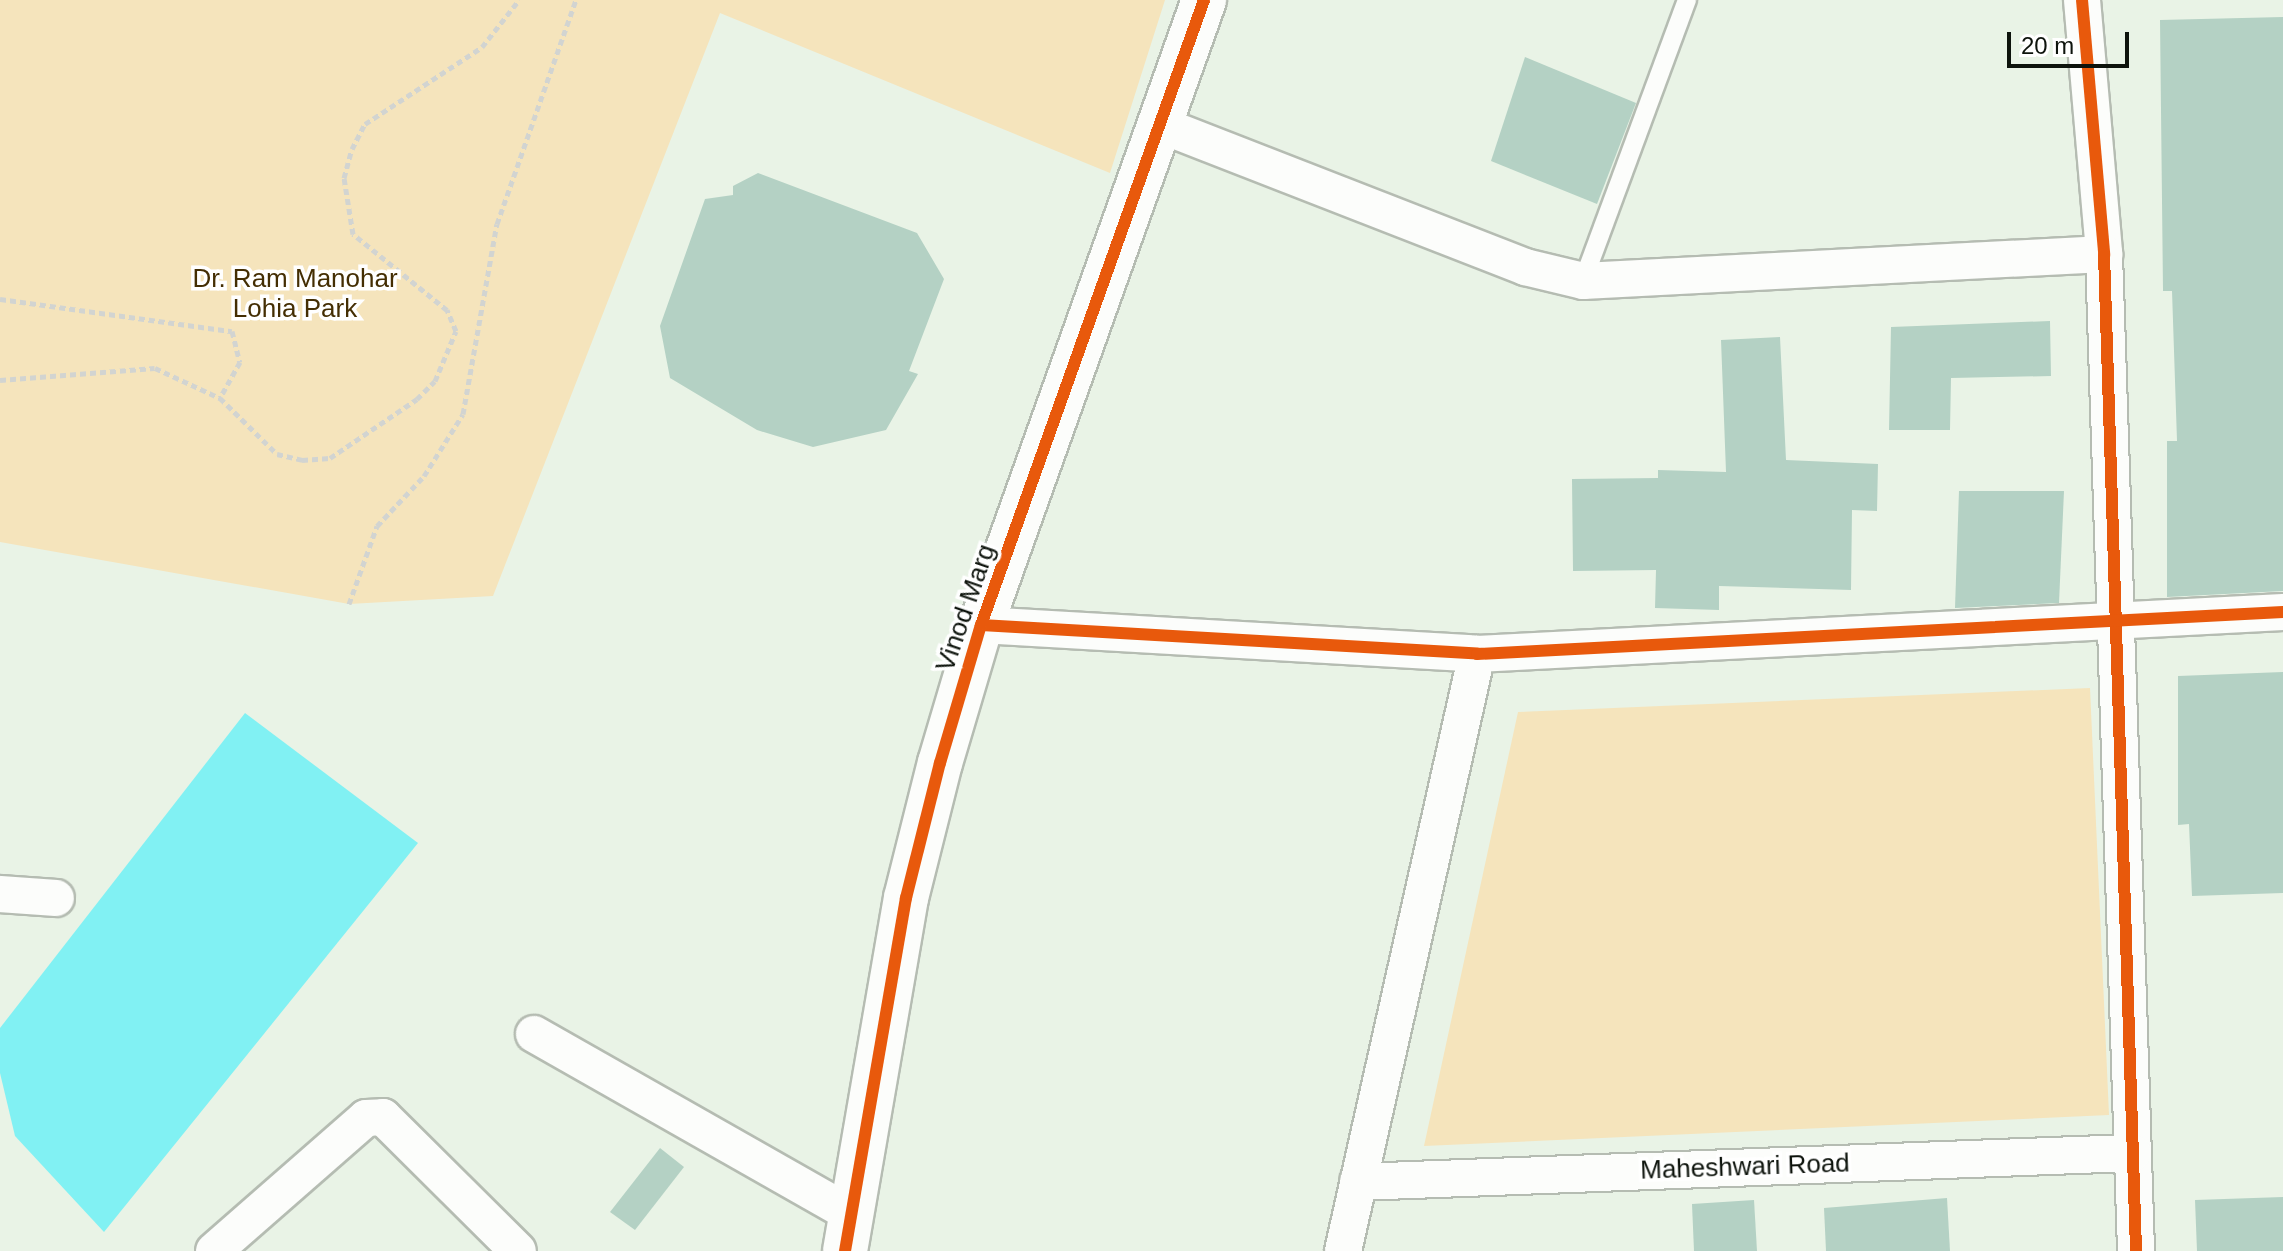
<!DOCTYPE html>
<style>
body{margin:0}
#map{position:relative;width:2283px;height:1251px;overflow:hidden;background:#e9f3e6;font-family:Helvetica,sans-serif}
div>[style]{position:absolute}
.green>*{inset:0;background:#f5e4bc}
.water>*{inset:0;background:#81f1f3}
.building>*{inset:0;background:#b4d1c4}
.path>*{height:5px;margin-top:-2.5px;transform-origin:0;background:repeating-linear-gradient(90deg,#d2d4d1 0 6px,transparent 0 10px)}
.roads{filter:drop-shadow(2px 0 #b5bcb2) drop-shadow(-2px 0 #b5bcb2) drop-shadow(0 2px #b5bcb2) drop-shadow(0 -2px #b5bcb2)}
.service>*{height:18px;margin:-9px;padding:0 9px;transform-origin:9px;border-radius:9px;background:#fcfdfb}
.minor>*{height:36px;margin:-18px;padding:0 18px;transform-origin:18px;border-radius:18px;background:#fcfdfb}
.tertiary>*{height:44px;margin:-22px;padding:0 22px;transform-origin:22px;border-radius:22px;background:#fcfdfb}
.cycleway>*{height:12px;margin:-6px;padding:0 6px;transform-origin:6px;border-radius:6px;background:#e8590c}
span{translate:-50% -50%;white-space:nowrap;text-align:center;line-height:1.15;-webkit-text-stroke:7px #fff;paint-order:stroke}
.park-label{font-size:26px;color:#442e03}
.street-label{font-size:26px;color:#0d130c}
.scale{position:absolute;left:2007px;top:32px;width:122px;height:36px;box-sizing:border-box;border:4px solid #0d130c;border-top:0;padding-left:10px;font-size:24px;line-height:28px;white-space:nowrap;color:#0d130c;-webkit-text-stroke:6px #fff;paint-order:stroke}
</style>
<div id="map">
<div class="green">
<i style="clip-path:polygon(0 0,1165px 0,1110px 173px,720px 13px,493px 596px,349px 604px,0 542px)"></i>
<i style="clip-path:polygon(2090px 688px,2109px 1115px,1424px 1146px,1518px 712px)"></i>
</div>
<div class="water">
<i style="clip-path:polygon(245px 713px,418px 843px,104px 1232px,15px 1136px,0 1073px,0 1028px)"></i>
</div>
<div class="building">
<i style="clip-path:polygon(2283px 17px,2283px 591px,2167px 597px,2167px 441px,2177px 441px,2172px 291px,2163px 291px,2160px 20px)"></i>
<i style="clip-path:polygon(1525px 57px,1636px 103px,1597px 204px,1491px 161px)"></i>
<i style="clip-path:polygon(758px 173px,917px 233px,944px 279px,909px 371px,918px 374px,886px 430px,813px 447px,757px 430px,670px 378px,660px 326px,705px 199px,733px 195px,733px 186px)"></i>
<i style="clip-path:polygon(2050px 321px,2051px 376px,1951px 378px,1950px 430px,1889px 430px,1891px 327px)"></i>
<i style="clip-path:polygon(1780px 337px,1786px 460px,1878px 464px,1877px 511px,1852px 510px,1851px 590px,1719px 586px,1719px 610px,1655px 608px,1656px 570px,1573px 571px,1572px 479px,1658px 478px,1658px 470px,1726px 472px,1721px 340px)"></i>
<i style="clip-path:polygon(1959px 491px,2064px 491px,2059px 603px,1955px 608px)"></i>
<i style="clip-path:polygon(2283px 672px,2283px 893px,2192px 896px,2189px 824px,2178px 825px,2178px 676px)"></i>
<i style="clip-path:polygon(660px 1148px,684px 1167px,635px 1230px,610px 1212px)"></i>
<i style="clip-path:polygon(2283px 1197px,2283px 1251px,2197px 1251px,2195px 1200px)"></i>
<i style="clip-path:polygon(1947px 1198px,1950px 1251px,1826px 1251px,1824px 1208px)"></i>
<i style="clip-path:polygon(1754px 1200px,1757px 1251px,1694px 1251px,1692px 1204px)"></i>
</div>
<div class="path">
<i style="left:0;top:299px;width:234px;rotate:7.9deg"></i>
<i style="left:232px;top:331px;width:32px;rotate:76deg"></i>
<i style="left:240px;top:362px;width:41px;rotate:119.1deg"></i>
<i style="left:0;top:380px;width:155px;rotate:-4.4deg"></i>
<i style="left:155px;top:368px;width:72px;rotate:24.8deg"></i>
<i style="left:220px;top:398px;width:80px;rotate:44.5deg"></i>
<i style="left:277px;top:454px;width:26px;rotate:13deg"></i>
<i style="left:302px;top:460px;width:28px;rotate:-4deg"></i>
<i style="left:330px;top:458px;width:105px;rotate:-34.1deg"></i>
<i style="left:417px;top:399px;width:25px;rotate:-45deg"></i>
<i style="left:435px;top:381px;width:54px;rotate:-67.2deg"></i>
<i style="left:456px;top:331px;width:23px;rotate:-113deg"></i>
<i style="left:447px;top:310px;width:121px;rotate:-141deg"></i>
<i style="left:353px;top:234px;width:57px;rotate:-99.1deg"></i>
<i style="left:344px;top:178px;width:30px;rotate:-75deg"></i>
<i style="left:352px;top:149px;width:28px;rotate:-63deg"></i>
<i style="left:365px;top:124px;width:140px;rotate:-33.3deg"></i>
<i style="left:482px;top:47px;width:60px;rotate:-51.8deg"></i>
<i style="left:349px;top:604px;width:83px;rotate:-70.3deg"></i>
<i style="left:377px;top:526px;width:69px;rotate:-46.8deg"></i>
<i style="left:424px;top:476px;width:73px;rotate:-57.8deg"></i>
<i style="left:463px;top:414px;width:193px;rotate:-79.9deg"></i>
<i style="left:497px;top:224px;width:238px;rotate:-70.6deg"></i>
</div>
<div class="roads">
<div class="service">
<i style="left:1583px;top:281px;width:300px;rotate:-69.7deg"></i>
</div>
<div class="minor">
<i style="left:2082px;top:0;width:255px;rotate:85deg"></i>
<i style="left:2104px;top:254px;width:998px;rotate:88.16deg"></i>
<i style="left:1161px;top:125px;width:391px;rotate:21.3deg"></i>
<i style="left:1525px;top:267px;width:60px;rotate:13.6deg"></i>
<i style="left:1583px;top:281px;width:522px;rotate:-2.97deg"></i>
<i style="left:981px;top:625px;width:497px;rotate:3.3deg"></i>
<i style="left:1477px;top:654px;width:807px;rotate:-2.98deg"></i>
<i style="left:0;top:894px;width:56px;rotate:4.1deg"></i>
<i style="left:534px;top:1034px;width:365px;rotate:29.6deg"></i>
<i style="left:1358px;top:1182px;width:775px;rotate:-2.15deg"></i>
<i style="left:214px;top:1251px;width:202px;rotate:-41.2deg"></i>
<i style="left:366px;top:1118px;width:17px;rotate:-3deg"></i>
<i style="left:383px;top:1117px;width:190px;rotate:44.8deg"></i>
<i style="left:1343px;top:1251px;width:612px;rotate:-77.35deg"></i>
</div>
<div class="tertiary">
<i style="left:845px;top:1251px;width:358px;rotate:-80.2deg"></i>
<i style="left:906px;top:898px;width:139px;rotate:-75.9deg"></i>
<i style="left:940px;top:763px;width:144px;rotate:-73.5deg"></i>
<i style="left:981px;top:625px;width:664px;rotate:-70.36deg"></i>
</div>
</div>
<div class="cycleway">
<i style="left:2082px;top:0;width:255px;rotate:85deg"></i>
<i style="left:2104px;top:254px;width:998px;rotate:88.16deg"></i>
<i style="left:981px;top:625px;width:497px;rotate:3.3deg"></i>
<i style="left:1477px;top:654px;width:807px;rotate:-2.98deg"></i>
<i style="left:845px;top:1251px;width:358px;rotate:-80.2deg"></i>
<i style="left:906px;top:898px;width:139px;rotate:-75.9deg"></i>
<i style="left:940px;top:763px;width:144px;rotate:-73.5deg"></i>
<i style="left:981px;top:625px;width:664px;rotate:-70.36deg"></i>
</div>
<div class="park-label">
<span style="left:295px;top:294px">Dr. Ram Manohar<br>Lohia Park</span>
</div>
<div class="street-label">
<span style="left:966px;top:608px;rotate:-71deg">Vinod Marg</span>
<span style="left:1745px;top:1167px;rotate:-2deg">Maheshwari Road</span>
</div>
<div class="scale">20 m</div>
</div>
